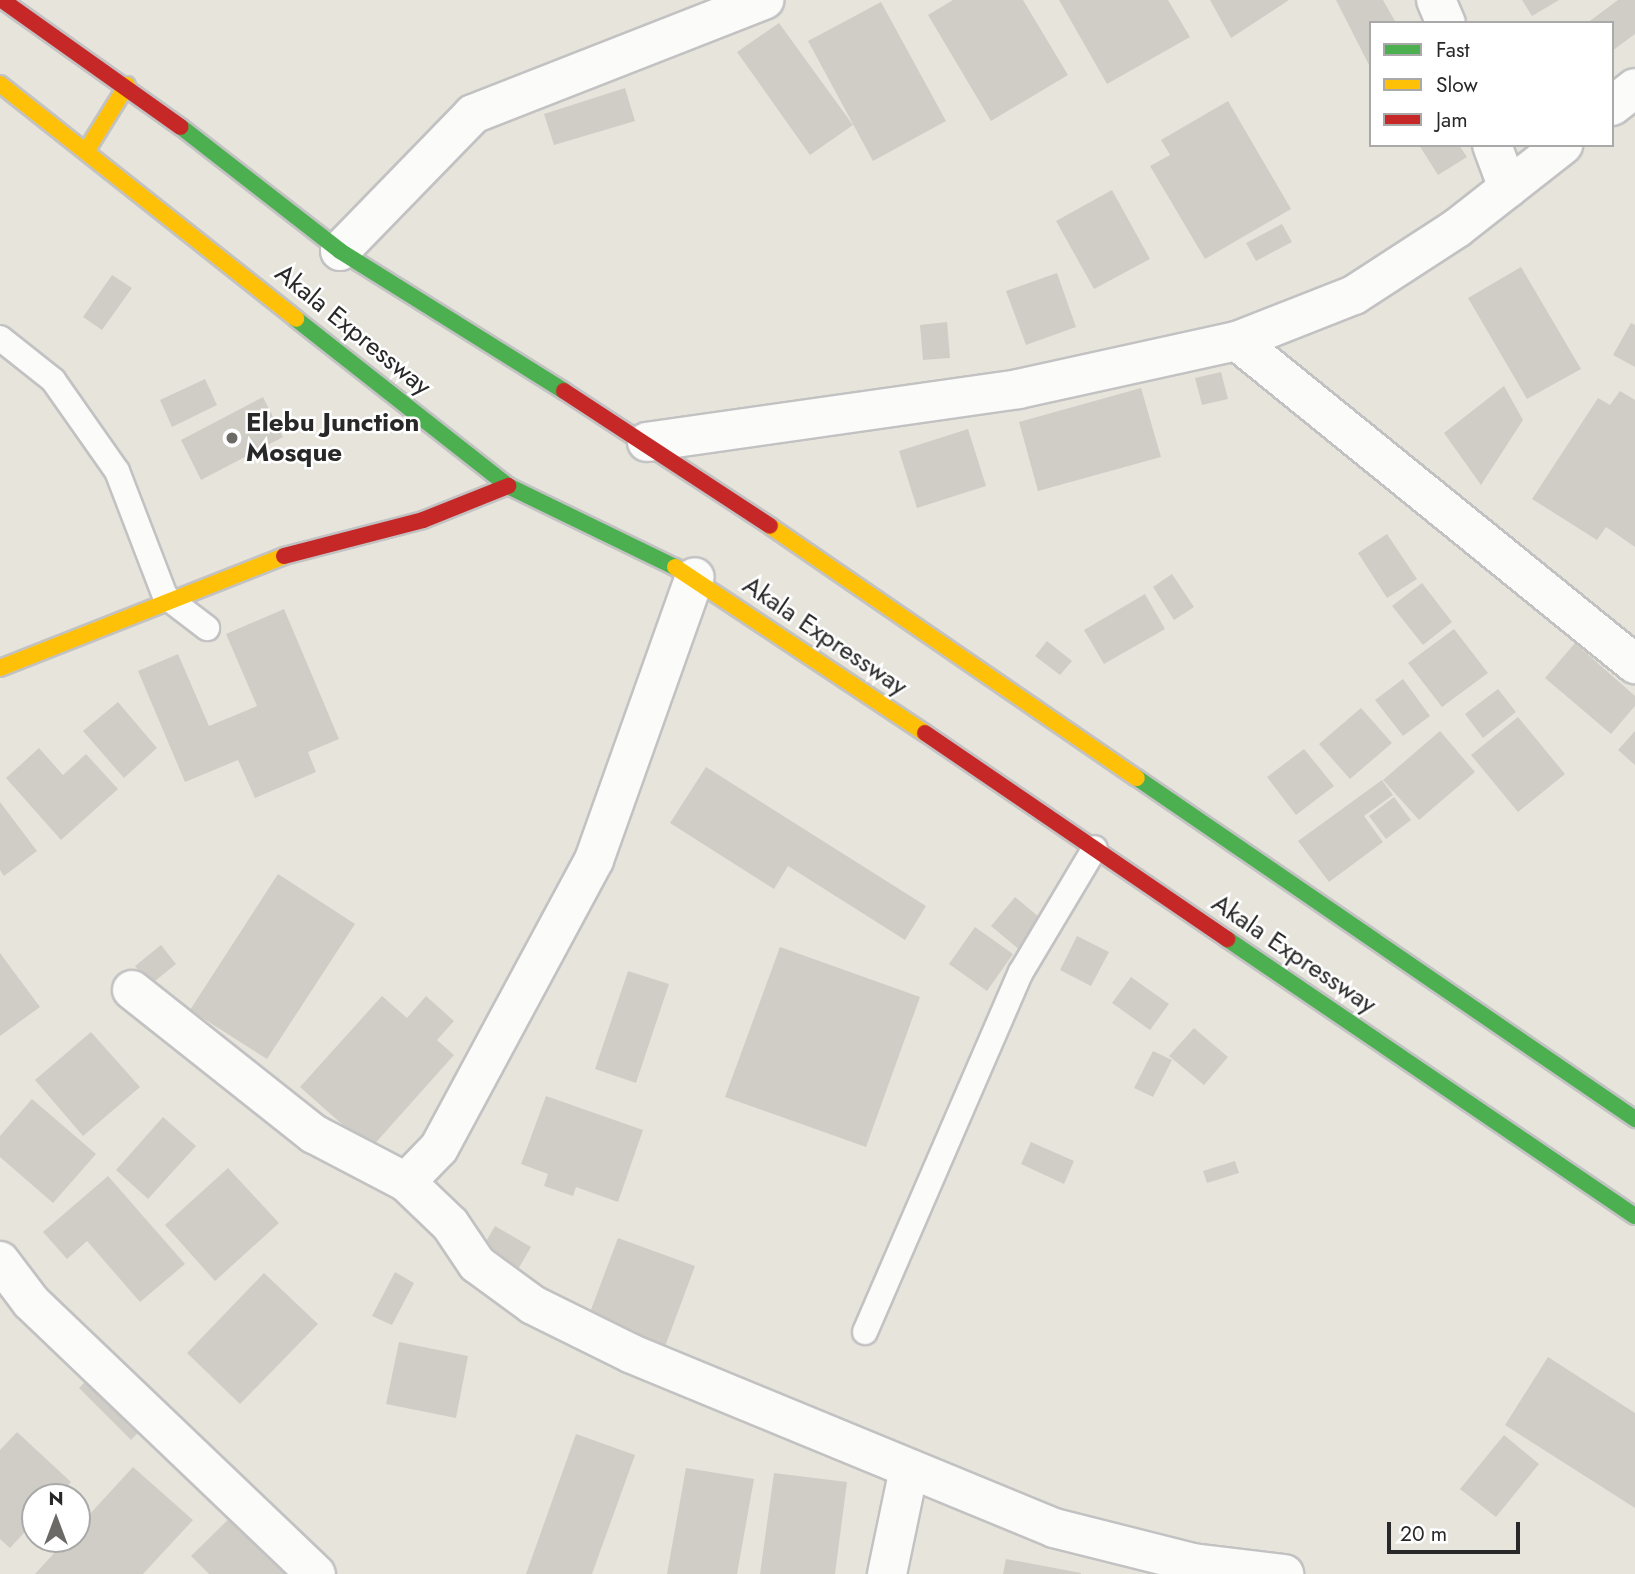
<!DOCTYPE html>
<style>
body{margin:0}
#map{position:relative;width:1635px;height:1574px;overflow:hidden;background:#e7e4dc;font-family:Jost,sans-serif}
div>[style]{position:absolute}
.building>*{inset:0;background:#d0cdc7}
.roads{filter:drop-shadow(2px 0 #c3c2c3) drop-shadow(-2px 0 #c3c2c3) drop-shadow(0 2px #c3c2c3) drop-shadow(0 -2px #c3c2c3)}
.lane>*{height:24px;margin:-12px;padding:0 12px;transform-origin:12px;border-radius:12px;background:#fbfbfa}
.street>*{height:38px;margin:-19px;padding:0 19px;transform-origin:19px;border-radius:19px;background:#fbfbfa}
.fast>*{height:16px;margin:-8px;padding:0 8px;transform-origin:8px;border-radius:8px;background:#4caf50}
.slow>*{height:16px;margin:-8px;padding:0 8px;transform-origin:8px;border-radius:8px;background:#ffc107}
.jam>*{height:16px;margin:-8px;padding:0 8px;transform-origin:8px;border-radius:8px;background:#c62828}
.dots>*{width:19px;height:19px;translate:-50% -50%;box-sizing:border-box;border:4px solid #fff;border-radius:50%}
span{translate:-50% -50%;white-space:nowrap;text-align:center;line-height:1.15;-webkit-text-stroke:5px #fff;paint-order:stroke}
.street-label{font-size:26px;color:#282828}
.poi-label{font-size:26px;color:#282828;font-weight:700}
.left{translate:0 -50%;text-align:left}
.legend{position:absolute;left:1369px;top:21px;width:245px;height:126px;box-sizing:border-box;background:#fff;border:2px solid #a9a9a9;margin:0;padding:9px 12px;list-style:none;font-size:21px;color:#282828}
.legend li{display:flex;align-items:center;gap:14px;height:35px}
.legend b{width:35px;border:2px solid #a9a9a9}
.north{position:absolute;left:21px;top:1483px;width:70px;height:70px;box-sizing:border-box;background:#fff;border:2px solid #a9a9a9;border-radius:50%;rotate:0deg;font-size:19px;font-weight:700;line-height:28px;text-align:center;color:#282828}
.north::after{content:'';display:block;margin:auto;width:24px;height:32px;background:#6b6a67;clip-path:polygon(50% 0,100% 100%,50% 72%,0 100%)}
.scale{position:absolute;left:1387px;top:1522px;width:133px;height:32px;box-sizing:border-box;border:4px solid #282828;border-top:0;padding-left:9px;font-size:21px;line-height:24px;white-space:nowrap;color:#282828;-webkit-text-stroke:5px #fff;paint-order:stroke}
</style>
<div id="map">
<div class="building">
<i style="clip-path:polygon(953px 0,1023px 0,1068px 75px,991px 121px,928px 15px)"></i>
<i style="clip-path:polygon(1059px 0,1168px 0,1190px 37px,1107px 84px)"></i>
<i style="clip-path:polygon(1210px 0,1289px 0,1231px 38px)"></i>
<i style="clip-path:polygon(1336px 0,1383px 0,1396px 23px,1371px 23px,1371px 69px)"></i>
<i style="clip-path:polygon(1522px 0,1559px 0,1532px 16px)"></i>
<i style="clip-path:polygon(1618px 0,1635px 0,1635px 34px,1612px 51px,1612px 23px,1587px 23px)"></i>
<i style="clip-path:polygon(881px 2px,946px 121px,873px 161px,808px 41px)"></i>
<i style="clip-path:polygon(779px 23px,853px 125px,810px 155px,737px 52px)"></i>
<i style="clip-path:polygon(625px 88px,635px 121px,554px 145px,544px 114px)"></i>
<i style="clip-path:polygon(1228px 101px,1291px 209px,1205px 259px,1150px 166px,1170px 155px,1161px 140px)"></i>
<i style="clip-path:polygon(1419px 145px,1459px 145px,1467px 157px,1438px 175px)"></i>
<i style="clip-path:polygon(1112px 190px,1150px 259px,1094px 289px,1056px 221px)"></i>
<i style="clip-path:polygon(1282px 224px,1292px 242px,1256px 261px,1246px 243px)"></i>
<i style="clip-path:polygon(1521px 267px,1581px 369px,1527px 399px,1468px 298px)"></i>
<i style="clip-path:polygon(1057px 273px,1076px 327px,1026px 345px,1006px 291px)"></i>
<i style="clip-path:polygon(112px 275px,132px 288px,102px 330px,83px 317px)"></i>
<i style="clip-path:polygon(947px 322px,950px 358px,923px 360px,920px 325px)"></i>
<i style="clip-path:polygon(1631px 323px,1635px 325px,1635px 367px,1613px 355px)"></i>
<i style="clip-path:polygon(1221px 372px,1228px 399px,1202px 405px,1195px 378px)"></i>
<i style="clip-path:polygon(205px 379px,217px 405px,172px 427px,160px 400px)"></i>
<i style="clip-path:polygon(1504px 386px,1523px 420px,1481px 485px,1444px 433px)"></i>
<i style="clip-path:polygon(1141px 388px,1161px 457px,1038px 491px,1019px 422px)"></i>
<i style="clip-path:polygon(1620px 391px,1635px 400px,1635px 547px,1606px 527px,1597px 540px,1532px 499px,1598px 398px,1610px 405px)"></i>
<i style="clip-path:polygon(263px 397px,283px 437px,201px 480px,181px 440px)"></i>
<i style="clip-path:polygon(968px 429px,986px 486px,917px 508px,899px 451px)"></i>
<i style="clip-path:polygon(1387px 534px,1417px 579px,1387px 598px,1358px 553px)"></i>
<i style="clip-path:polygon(1172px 574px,1194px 607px,1174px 620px,1153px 587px)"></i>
<i style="clip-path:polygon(1422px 583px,1452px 622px,1423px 645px,1392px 606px)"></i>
<i style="clip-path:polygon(1145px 594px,1165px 629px,1104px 664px,1084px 630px)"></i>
<i style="clip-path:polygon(284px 609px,339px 739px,308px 752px,316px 772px,255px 798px,238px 760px,185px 782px,138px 671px,178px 654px,209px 726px,257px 706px,226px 634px)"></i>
<i style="clip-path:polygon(1454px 629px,1488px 673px,1442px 707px,1408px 663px)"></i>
<i style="clip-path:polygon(1047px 641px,1072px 661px,1060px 675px,1035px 656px)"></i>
<i style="clip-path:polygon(1575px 643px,1635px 696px,1635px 706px,1611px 734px,1545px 678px)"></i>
<i style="clip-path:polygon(1403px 679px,1430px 716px,1403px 736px,1375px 700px)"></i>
<i style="clip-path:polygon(1498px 689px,1516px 712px,1483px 738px,1465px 714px)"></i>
<i style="clip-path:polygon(118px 702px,157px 748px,124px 778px,83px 731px)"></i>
<i style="clip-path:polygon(1361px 708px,1392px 743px,1350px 779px,1319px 744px)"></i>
<i style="clip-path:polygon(1518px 717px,1565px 774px,1518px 812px,1471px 755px)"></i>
<i style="clip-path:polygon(1440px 731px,1475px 772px,1419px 820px,1383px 780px)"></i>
<i style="clip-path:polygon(1635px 731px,1635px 765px,1618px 750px)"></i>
<i style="clip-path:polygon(39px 748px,63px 775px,86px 754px,118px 789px,61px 840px,6px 778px)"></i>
<i style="clip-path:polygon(1304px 749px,1334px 786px,1296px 815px,1267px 777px)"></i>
<i style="clip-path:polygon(706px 767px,926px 906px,905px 940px,788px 866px,774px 889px,670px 823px)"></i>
<i style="clip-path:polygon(1382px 780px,1393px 795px,1364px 816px,1383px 842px,1329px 882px,1298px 841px)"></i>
<i style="clip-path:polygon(1394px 797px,1411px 820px,1386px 839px,1369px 816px)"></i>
<i style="clip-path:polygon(0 802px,37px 851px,4px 876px,0 870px)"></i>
<i style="clip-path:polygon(278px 874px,355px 924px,267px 1059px,190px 1010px)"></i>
<i style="clip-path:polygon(1015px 897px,1045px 922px,1021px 951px,991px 926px)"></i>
<i style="clip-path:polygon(975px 927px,1013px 954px,987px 991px,949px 964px)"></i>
<i style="clip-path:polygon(1077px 936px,1109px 952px,1091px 986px,1060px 970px)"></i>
<i style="clip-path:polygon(161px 945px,176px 964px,150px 985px,135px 966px)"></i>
<i style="clip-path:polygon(780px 947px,920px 997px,866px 1147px,725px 1097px)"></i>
<i style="clip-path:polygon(0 953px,40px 1007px,0 1036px)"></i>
<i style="clip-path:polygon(628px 971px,669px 984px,636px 1083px,595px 1069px)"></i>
<i style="clip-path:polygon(1131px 977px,1169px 1004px,1150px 1030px,1112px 1003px)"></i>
<i style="clip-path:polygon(382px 996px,407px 1018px,426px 996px,454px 1021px,437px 1040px,454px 1055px,370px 1149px,300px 1087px)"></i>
<i style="clip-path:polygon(1194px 1028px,1228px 1057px,1204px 1085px,1169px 1056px)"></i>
<i style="clip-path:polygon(91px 1032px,140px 1087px,83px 1136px,35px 1080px)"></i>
<i style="clip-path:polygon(1153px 1051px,1172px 1060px,1153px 1097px,1134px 1088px)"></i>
<i style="clip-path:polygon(546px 1096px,643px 1130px,618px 1202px,576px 1187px,573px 1196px,544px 1186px,548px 1174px,521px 1164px)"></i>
<i style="clip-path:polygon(32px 1099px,96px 1154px,53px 1203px,0 1157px,0 1136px)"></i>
<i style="clip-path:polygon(163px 1117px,196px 1146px,148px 1199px,116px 1170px)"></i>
<i style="clip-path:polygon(1031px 1142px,1074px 1161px,1064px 1184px,1021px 1164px)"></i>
<i style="clip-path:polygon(1235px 1161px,1239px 1173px,1207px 1183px,1203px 1171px)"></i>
<i style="clip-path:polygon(228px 1168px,279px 1223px,215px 1281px,165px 1225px)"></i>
<i style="clip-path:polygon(108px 1176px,185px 1264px,140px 1302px,87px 1241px,67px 1259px,43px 1232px)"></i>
<i style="clip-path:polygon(495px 1226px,531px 1247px,517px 1271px,481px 1250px)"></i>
<i style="clip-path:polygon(618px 1238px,695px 1266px,663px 1352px,586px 1323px)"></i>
<i style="clip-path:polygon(395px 1272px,414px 1283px,392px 1325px,372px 1316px)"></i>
<i style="clip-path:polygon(264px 1273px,318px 1324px,240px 1404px,187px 1353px)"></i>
<i style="clip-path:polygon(399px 1342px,468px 1356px,456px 1418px,386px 1404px)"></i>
<i style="clip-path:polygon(1548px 1357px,1635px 1413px,1635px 1508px,1505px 1425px)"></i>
<i style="clip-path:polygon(99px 1368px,151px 1420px,131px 1440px,79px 1388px)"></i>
<i style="clip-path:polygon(17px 1432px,71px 1482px,57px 1497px,35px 1497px,35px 1521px,10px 1548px,0 1539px,0 1450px)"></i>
<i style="clip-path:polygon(576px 1434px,635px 1455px,592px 1574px,526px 1574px)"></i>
<i style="clip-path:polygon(1504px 1435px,1539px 1464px,1496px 1517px,1460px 1489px)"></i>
<i style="clip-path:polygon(133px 1467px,193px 1520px,143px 1574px,35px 1574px,67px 1539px,77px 1539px,77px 1528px)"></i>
<i style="clip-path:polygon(686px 1468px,754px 1479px,737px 1574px,667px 1574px)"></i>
<i style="clip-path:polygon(774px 1473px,847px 1482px,835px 1574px,760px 1574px)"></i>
<i style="clip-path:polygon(239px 1509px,304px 1574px,209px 1574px,191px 1556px)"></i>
<i style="clip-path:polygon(1006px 1559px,1081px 1573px,1081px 1574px,1003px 1574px)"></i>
</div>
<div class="roads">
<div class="lane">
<i style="left:0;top:338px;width:68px;rotate:38.4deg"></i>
<i style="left:53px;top:380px;width:111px;rotate:54.9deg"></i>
<i style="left:117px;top:471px;width:134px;rotate:69deg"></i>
<i style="left:165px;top:596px;width:53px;rotate:37.3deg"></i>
<i style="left:865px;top:1332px;width:392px;rotate:-66.6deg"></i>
<i style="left:1021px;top:972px;width:144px;rotate:-59.2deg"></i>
</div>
<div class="street">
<i style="left:1436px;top:0;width:25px;rotate:67deg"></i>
<i style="left:1612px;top:106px;width:29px;rotate:-38deg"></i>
<i style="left:1492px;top:145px;width:46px;rotate:69.6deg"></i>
<i style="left:340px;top:251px;width:191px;rotate:-45.8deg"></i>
<i style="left:473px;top:114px;width:313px;rotate:-21.4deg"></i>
<i style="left:1237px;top:341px;width:513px;rotate:39.06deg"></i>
<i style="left:647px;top:442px;width:375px;rotate:-8.1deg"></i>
<i style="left:1018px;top:389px;width:224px;rotate:-12.4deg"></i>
<i style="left:1237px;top:341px;width:126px;rotate:-21.5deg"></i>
<i style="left:1354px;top:295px;width:123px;rotate:-33deg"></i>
<i style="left:1457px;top:228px;width:135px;rotate:-38.1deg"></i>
<i style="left:132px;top:990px;width:232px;rotate:38.4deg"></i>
<i style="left:314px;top:1134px;width:104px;rotate:27.6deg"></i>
<i style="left:406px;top:1182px;width:61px;rotate:43.7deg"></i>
<i style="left:450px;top:1224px;width:48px;rotate:56deg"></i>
<i style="left:477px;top:1264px;width:69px;rotate:36.2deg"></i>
<i style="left:533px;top:1305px;width:110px;rotate:26.3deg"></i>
<i style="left:632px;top:1354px;width:456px;rotate:22.4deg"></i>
<i style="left:1054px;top:1528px;width:143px;rotate:14.1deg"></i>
<i style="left:1193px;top:1563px;width:92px;rotate:6.9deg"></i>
<i style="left:406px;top:1182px;width:47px;rotate:-45.9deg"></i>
<i style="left:439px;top:1148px;width:327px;rotate:-61.7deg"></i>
<i style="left:594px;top:860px;width:300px;rotate:-70.4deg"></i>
<i style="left:0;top:1261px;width:51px;rotate:52.9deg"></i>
<i style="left:31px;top:1302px;width:394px;rotate:43.7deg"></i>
<i style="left:887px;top:1574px;width:107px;rotate:-78.2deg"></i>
</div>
<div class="fast">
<i style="left:181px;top:127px;width:202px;rotate:37.9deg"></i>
<i style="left:340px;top:251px;width:264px;rotate:32deg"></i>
<i style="left:296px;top:319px;width:270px;rotate:38.2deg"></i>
<i style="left:508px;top:486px;width:186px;rotate:25.9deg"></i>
<i style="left:1137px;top:778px;width:604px;rotate:34.4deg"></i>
<i style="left:1227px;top:939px;width:493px;rotate:34.2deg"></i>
</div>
<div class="slow">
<i style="left:0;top:84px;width:378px;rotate:38.4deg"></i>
<i style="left:88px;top:148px;width:74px;rotate:-58.2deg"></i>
<i style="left:770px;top:526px;width:445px;rotate:34.5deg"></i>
<i style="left:675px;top:567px;width:300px;rotate:33.6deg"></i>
<i style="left:0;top:668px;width:305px;rotate:-21.5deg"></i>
</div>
<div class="jam">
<i style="left:2px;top:0;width:219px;rotate:35.4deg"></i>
<i style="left:564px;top:391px;width:246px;rotate:33.2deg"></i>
<i style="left:284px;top:556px;width:144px;rotate:-14.5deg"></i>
<i style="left:423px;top:520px;width:92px;rotate:-21.8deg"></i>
<i style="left:925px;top:733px;width:366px;rotate:34.3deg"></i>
</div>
</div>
<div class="dots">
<i style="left:232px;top:438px;background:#6b6a67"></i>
</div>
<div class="street-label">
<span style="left:353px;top:330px;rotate:39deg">Akala Expressway</span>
<span style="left:825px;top:636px;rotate:34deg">Akala Expressway</span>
<span style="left:1294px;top:954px;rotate:34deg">Akala Expressway</span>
</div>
<div class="poi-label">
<span class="left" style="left:246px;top:438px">Elebu Junction<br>Mosque</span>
</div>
<ul class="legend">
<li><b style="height:9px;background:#4caf50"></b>Fast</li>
<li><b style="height:9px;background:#ffc107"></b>Slow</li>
<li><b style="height:9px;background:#c62828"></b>Jam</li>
</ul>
<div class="north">N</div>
<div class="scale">20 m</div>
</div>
